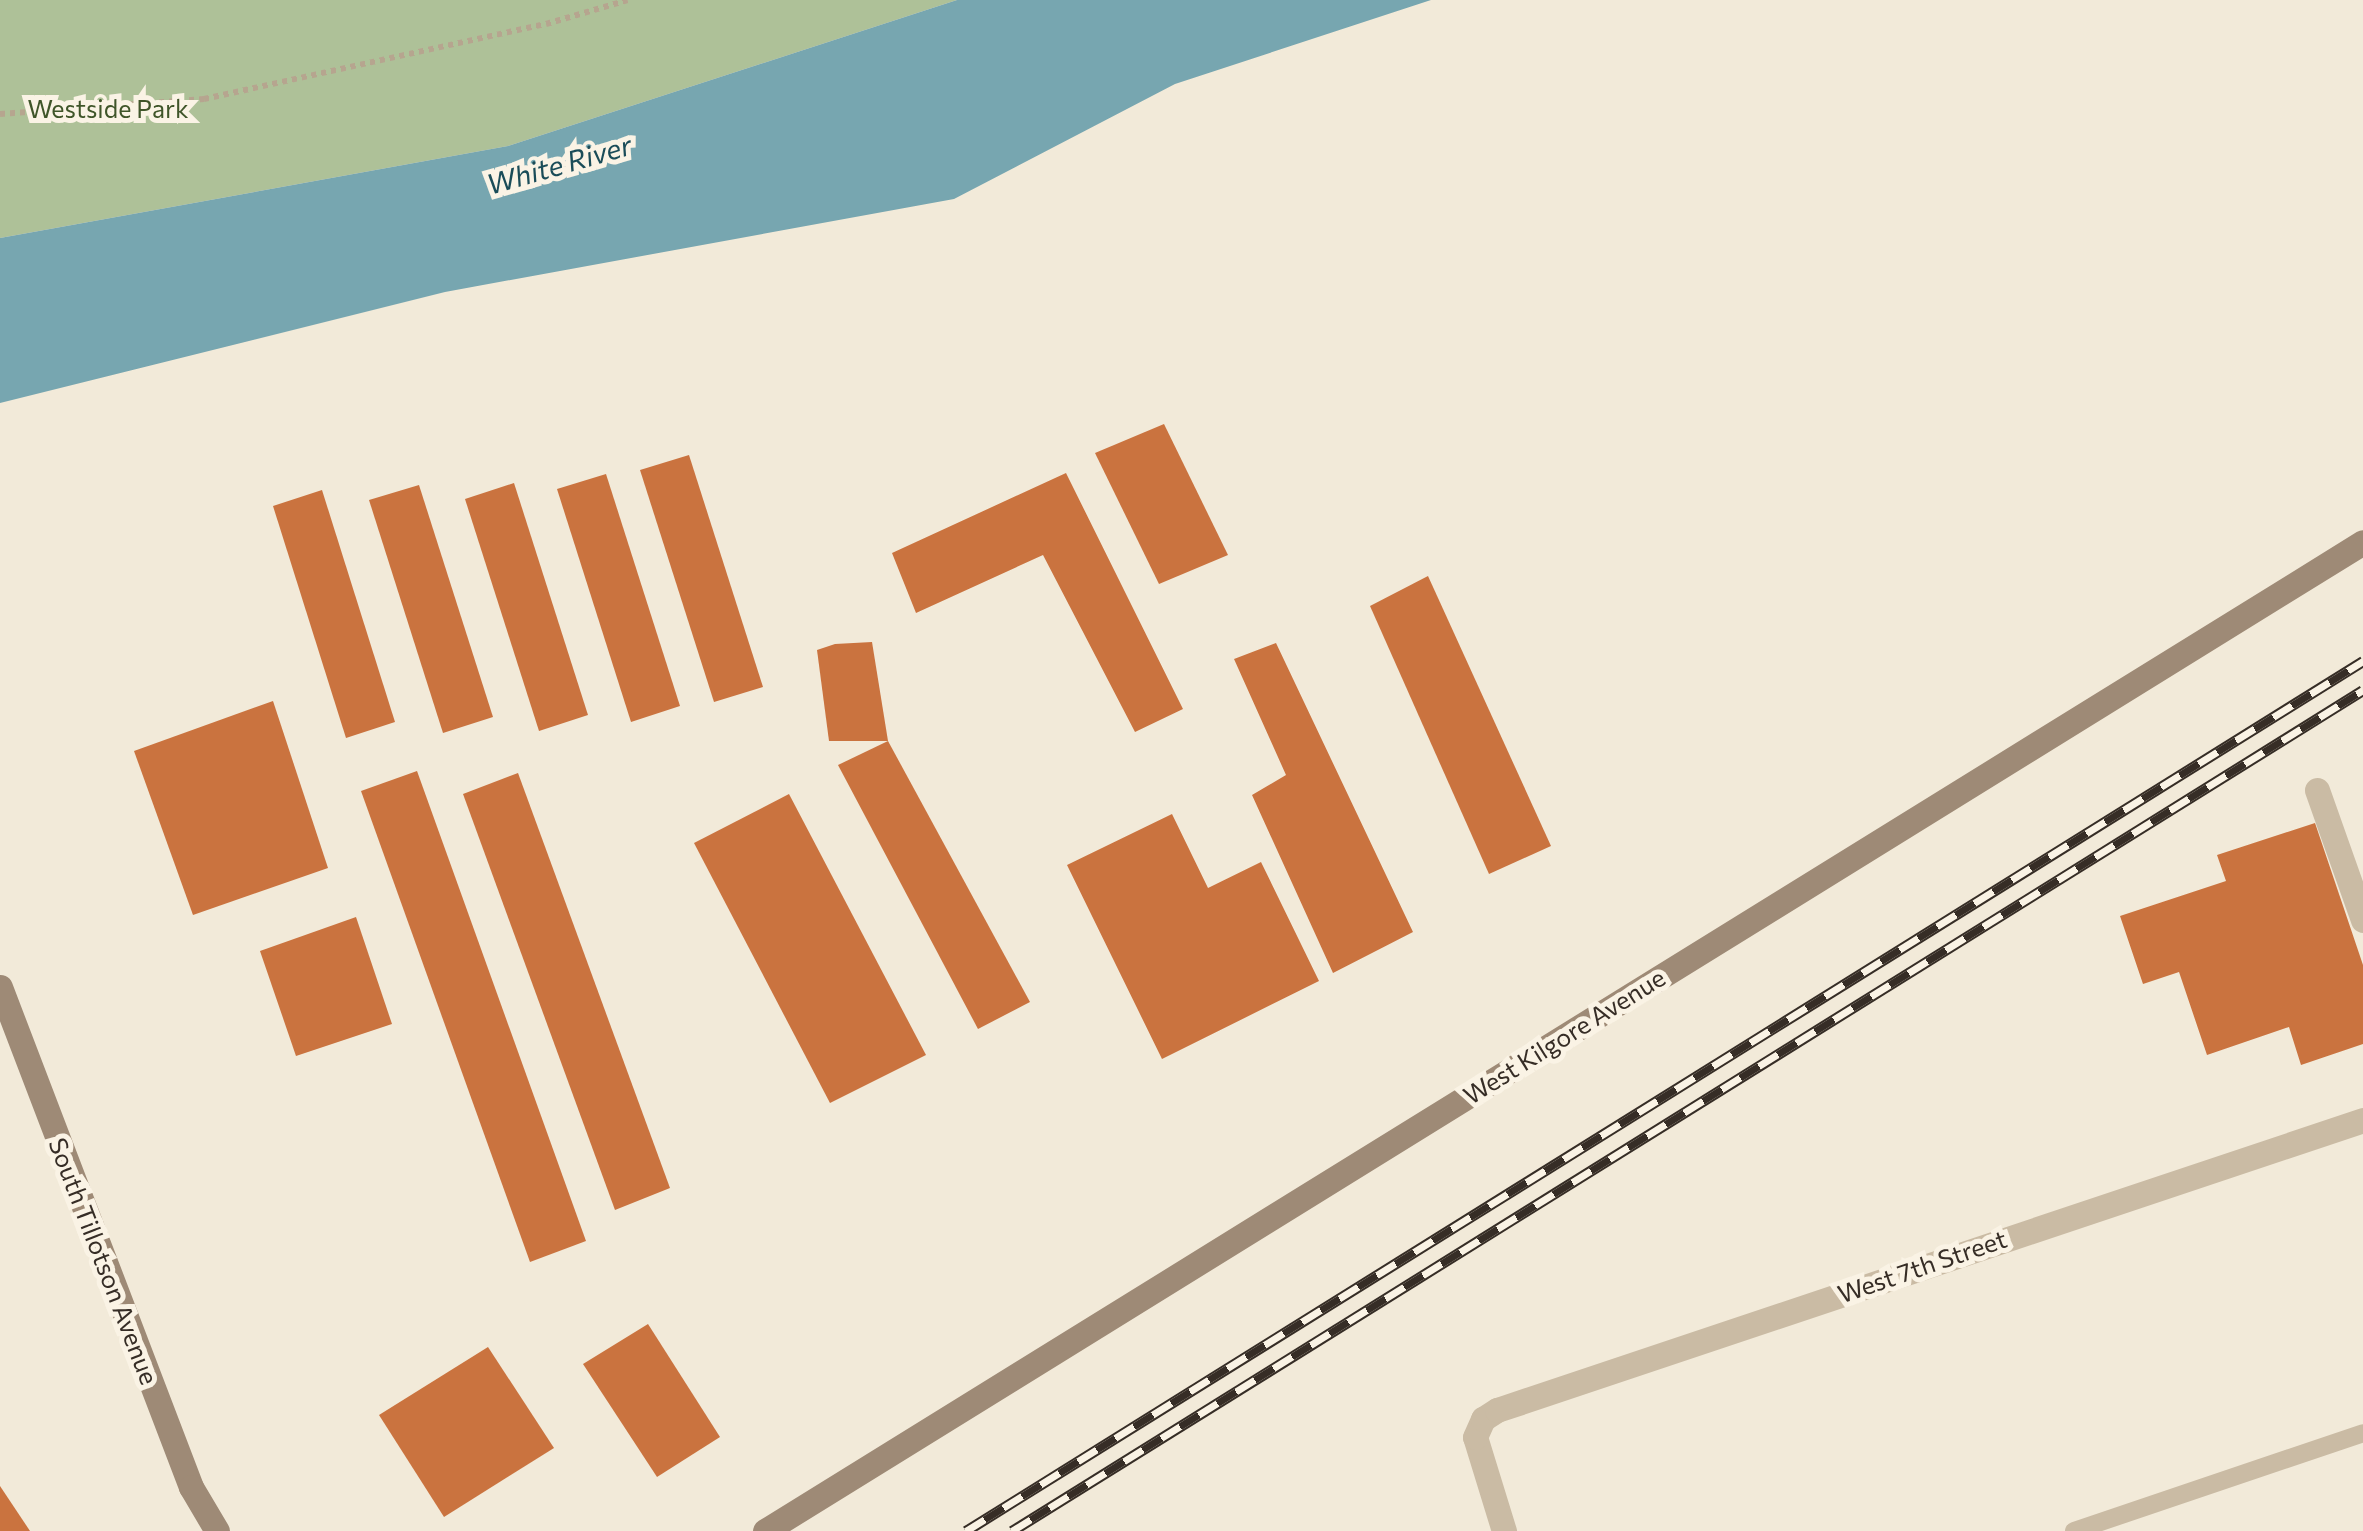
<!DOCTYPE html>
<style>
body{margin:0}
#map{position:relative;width:2363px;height:1531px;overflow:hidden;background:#f2ead9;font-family:Commissioner,sans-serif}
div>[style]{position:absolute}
.green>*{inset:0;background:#aec198}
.water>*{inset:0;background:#77a6b0}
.building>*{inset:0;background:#ca733f}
.path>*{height:6px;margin-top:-3px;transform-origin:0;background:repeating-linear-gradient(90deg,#b6a58f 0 5px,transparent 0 10px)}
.lane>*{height:18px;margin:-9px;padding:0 9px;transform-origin:9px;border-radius:9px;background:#cabba4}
.street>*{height:25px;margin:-12.5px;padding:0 12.5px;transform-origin:12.5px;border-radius:12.5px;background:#cabba4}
.secondary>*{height:25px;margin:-12.5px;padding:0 12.5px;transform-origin:12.5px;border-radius:12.5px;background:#9e8a76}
.rail>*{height:11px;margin-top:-5.5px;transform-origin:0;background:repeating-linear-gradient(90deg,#faf3e5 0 22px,#362d26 0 44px);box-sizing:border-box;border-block:2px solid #362d26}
span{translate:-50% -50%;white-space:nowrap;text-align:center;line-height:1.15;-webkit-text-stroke:10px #faf3e5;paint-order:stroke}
.park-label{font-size:25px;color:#3f5529}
.street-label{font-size:25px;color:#362d26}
.water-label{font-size:28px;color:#1a4c58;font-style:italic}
</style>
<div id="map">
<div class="green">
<i style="clip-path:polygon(0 0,957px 0,508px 146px,0 238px)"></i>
</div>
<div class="water">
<i style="clip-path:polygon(957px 0,1431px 0,1175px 84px,954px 199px,445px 292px,0 403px,0 238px,508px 146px)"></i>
</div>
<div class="building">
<i style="clip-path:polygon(1164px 424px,1228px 555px,1159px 584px,1095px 453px)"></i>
<i style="clip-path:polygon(689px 455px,763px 687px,714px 702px,640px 470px)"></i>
<i style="clip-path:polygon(1066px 473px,1183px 709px,1135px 732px,1043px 555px,916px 613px,892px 553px)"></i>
<i style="clip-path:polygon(606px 474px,680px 706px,631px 722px,557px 489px)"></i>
<i style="clip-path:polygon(514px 483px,588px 715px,539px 731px,465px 499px)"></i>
<i style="clip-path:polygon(419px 485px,493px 717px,443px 733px,369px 500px)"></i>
<i style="clip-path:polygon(322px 490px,395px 722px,346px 738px,273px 506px)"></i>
<i style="clip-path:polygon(1428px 576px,1551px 846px,1489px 874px,1370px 606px)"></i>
<i style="clip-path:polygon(872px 642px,888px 741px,829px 741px,817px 650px,835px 644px)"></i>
<i style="clip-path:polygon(1276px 643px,1413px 932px,1333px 973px,1252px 795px,1286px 775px,1234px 659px)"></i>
<i style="clip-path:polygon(273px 701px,328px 868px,193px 915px,134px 751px)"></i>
<i style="clip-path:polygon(888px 741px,1030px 1002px,978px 1029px,838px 765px)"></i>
<i style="clip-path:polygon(417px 771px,586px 1241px,530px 1262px,361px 791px)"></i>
<i style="clip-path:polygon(518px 773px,670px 1188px,615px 1210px,463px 794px)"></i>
<i style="clip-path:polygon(789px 794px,926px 1055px,830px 1103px,694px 843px)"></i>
<i style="clip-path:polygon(1172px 814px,1208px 888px,1261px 862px,1319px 981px,1162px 1059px,1067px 865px)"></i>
<i style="clip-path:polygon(2315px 823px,2363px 965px,2363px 1044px,2301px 1065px,2289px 1027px,2207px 1055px,2179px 972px,2143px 984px,2120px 916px,2226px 881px,2217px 855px)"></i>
<i style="clip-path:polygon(356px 917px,392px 1024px,296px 1056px,260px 951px)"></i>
<i style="clip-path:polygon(648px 1324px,720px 1437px,657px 1477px,583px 1364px)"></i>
<i style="clip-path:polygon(488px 1347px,554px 1448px,444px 1517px,379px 1415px)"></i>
<i style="clip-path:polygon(0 1486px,30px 1531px,0 1531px)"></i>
</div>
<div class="path">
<i style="left:0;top:114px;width:205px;rotate:-4.2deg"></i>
<i style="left:204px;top:99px;width:350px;rotate:-12.4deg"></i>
<i style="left:546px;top:24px;width:85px;rotate:-16.3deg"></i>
</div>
<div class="lane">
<i style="left:2074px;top:1531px;width:305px;rotate:-18.7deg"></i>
</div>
<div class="street">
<i style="left:2317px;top:790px;width:138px;rotate:70.5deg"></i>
<i style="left:1504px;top:1531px;width:98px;rotate:-107.1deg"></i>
<i style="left:1475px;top:1437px;width:20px;rotate:-66deg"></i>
<i style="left:1483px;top:1419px;width:17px;rotate:-33deg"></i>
<i style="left:1497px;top:1410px;width:913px;rotate:-18.51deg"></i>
</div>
<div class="secondary">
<i style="left:0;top:987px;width:535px;rotate:69.09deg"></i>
<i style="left:191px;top:1487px;width:51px;rotate:59.4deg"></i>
<i style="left:765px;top:1531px;width:1879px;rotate:-31.75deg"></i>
</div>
<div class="rail">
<i style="left:966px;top:1531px;width:1646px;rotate:-31.91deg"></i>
<i style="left:1012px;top:1531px;width:1591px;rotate:-31.9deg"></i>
</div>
<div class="park-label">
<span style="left:108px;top:108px">Westside Park</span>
</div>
<div class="street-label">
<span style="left:1564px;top:1036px;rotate:-32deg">West Kilgore Avenue</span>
<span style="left:104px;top:1261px;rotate:69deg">South Tillotson Avenue</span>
<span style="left:1922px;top:1266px;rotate:-19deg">West 7th Street</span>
</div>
<div class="water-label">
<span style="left:559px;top:164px;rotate:-16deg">White River</span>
</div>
</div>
